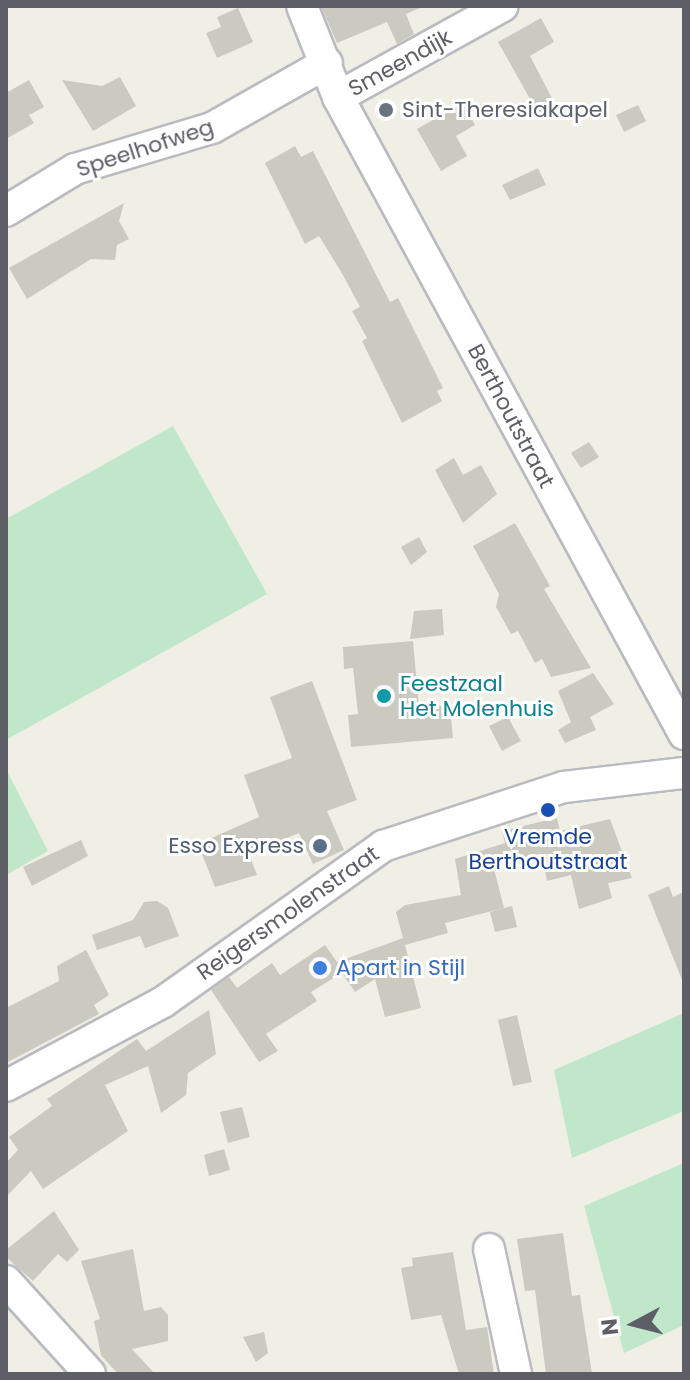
<!DOCTYPE html>
<style>
body{margin:0}
#map{position:relative;width:690px;height:1380px;overflow:hidden;background:#efefe5;font-family:Poppins,sans-serif}
div>[style]{position:absolute}
.green>*{inset:0;background:#c1e7cb}
.building>*{inset:0;background:#cacac1}
.roads{filter:drop-shadow(2px 0 #babbc1) drop-shadow(-2px 0 #babbc1) drop-shadow(0 2px #babbc1) drop-shadow(0 -2px #babbc1)}
.minor>*{height:30px;margin:-15px;padding:0 15px;transform-origin:15px;border-radius:15px;background:#fff}
.dots>*{width:22px;height:22px;translate:-50% -50%;box-sizing:border-box;border:4px solid #fff;border-radius:50%}
span{translate:-50% -50%;white-space:nowrap;text-align:center;line-height:1.15;-webkit-text-stroke:6px #fff;paint-order:stroke}
.street-label{font-size:22px;color:#5d5e66}
.worship-label{font-size:22px;color:#5b616d}
.left{translate:0 -50%;text-align:left}
.culture-label{font-size:22px;color:#0d838f}
.transit-label{font-size:22px;color:#164399}
.service-label{font-size:22px;color:#4e5e75}
.right{translate:-100% -50%;text-align:right}
.shop-label{font-size:22px;color:#366cbe}
.frame{position:absolute;inset:0;border:8px solid #5d5e66;pointer-events:none}
.north{position:absolute;left:594px;top:1284px;width:80px;height:80px;-webkit-text-stroke:6px #fff;paint-order:stroke;rotate:263deg;font-size:22px;font-weight:700;line-height:32px;text-align:center;color:#5d5e66}
.north::after{content:'';display:block;margin:auto;width:28px;height:36px;background:#5d5e66;clip-path:polygon(50% 0,100% 100%,50% 72%,0 100%)}
</style>
<div id="map">
<div class="green">
<i style="clip-path:polygon(173px 426px,267px 594px,6px 740px,6px 519px)"></i>
<i style="clip-path:polygon(6px 769px,48px 851px,6px 875px)"></i>
<i style="clip-path:polygon(684px 1013px,684px 1111px,572px 1158px,554px 1070px)"></i>
<i style="clip-path:polygon(684px 1163px,684px 1325px,624px 1353px,584px 1206px)"></i>
</div>
<div class="building">
<i style="clip-path:polygon(321px 6px,425px 6px,406px 14px,414px 34px,397px 44px,387px 22px,337px 43px)"></i>
<i style="clip-path:polygon(238px 8px,253px 42px,217px 58px,206px 33px,221px 27px,217px 17px)"></i>
<i style="clip-path:polygon(541px 18px,554px 42px,530px 56px,556px 106px,539px 115px,498px 42px)"></i>
<i style="clip-path:polygon(120px 77px,136px 106px,93px 131px,62px 80px,102px 86px)"></i>
<i style="clip-path:polygon(29px 80px,44px 107px,29px 115px,34px 123px,6px 139px,6px 93px)"></i>
<i style="clip-path:polygon(463px 103px,475px 125px,456px 136px,467px 156px,441px 171px,417px 129px)"></i>
<i style="clip-path:polygon(638px 105px,646px 121px,624px 132px,616px 115px)"></i>
<i style="clip-path:polygon(295px 146px,301px 157px,313px 151px,390px 302px,398px 298px,443px 388px,437px 391px,442px 401px,402px 423px,362px 341px,367px 338px,352px 311px,360px 307px,343px 275px,319px 236px,305px 244px,265px 163px)"></i>
<i style="clip-path:polygon(538px 168px,546px 185px,510px 200px,502px 185px)"></i>
<i style="clip-path:polygon(124px 203px,119px 221px,129px 239px,117px 245px,115px 260px,91px 259px,27px 299px,9px 268px)"></i>
<i style="clip-path:polygon(589px 442px,599px 457px,581px 468px,571px 453px)"></i>
<i style="clip-path:polygon(454px 458px,463px 475px,481px 465px,497px 494px,463px 523px,435px 470px)"></i>
<i style="clip-path:polygon(515px 523px,550px 586px,544px 589px,591px 668px,551px 677px,542px 659px,535px 663px,518px 631px,511px 634px,496px 607px,499px 594px,473px 546px)"></i>
<i style="clip-path:polygon(419px 537px,427px 552px,411px 565px,401px 547px)"></i>
<i style="clip-path:polygon(442px 609px,444px 635px,410px 639px,414px 611px)"></i>
<i style="clip-path:polygon(413px 641px,419px 708px,450px 705px,453px 738px,351px 747px,348px 715px,358px 714px,353px 668px,344px 669px,343px 647px)"></i>
<i style="clip-path:polygon(593px 673px,614px 704px,590px 717px,596px 730px,565px 743px,558px 730px,571px 722px,558px 691px)"></i>
<i style="clip-path:polygon(312px 681px,357px 800px,327px 811px,344px 850px,313px 864px,299px 833px,249px 854px,257px 875px,215px 887px,198px 844px,259px 817px,244px 775px,292px 758px,270px 697px)"></i>
<i style="clip-path:polygon(508px 717px,521px 741px,502px 751px,489px 726px)"></i>
<i style="clip-path:polygon(557px 818px,560px 831px,610px 819px,632px 878px,608px 883px,612px 898px,579px 909px,571px 875px,547px 881px,541px 854px,493px 865px,504px 908px,445px 923px,448px 933px,405px 945px,421px 1008px,385px 1017px,375px 979px,355px 992px,342px 973px,311px 992px,317px 1001px,266px 1034px,278px 1051px,259px 1062px,211px 990px,229px 977px,237px 988px,272px 963px,280px 975px,325px 945px,337px 962px,403px 938px,396px 912px,405px 905px,461px 895px,455px 859px,505px 843px,502px 831px)"></i>
<i style="clip-path:polygon(81px 840px,88px 856px,32px 886px,23px 867px)"></i>
<i style="clip-path:polygon(669px 886px,673px 897px,684px 892px,683px 982px,648px 895px)"></i>
<i style="clip-path:polygon(157px 901px,168px 908px,179px 936px,145px 948px,140px 936px,97px 950px,92px 935px,133px 920px,144px 902px)"></i>
<i style="clip-path:polygon(512px 906px,517px 927px,495px 932px,490px 912px)"></i>
<i style="clip-path:polygon(86px 950px,109px 995px,94px 1005px,99px 1014px,6px 1063px,6px 1008px,59px 981px,57px 966px)"></i>
<i style="clip-path:polygon(209px 1010px,216px 1054px,188px 1073px,186px 1095px,161px 1113px,148px 1066px,105px 1085px,128px 1131px,43px 1189px,31px 1171px,6px 1197px,6px 1163px,18px 1150px,9px 1137px,52px 1106px,47px 1099px,137px 1039px,146px 1051px)"></i>
<i style="clip-path:polygon(517px 1015px,532px 1082px,513px 1086px,498px 1020px)"></i>
<i style="clip-path:polygon(242px 1107px,250px 1137px,228px 1143px,220px 1112px)"></i>
<i style="clip-path:polygon(224px 1149px,230px 1170px,209px 1176px,204px 1155px)"></i>
<i style="clip-path:polygon(54px 1211px,79px 1250px,67px 1262px,58px 1254px,33px 1281px,6px 1257px,6px 1250px)"></i>
<i style="clip-path:polygon(563px 1233px,572px 1296px,580px 1295px,592px 1374px,546px 1374px,535px 1290px,525px 1291px,517px 1239px)"></i>
<i style="clip-path:polygon(133px 1249px,144px 1311px,161px 1307px,168px 1315px,168px 1341px,132px 1349px,155px 1374px,118px 1374px,101px 1355px,94px 1321px,100px 1319px,81px 1261px)"></i>
<i style="clip-path:polygon(453px 1252px,466px 1330px,487px 1327px,494px 1374px,459px 1374px,441px 1315px,411px 1320px,401px 1268px,413px 1266px,412px 1258px)"></i>
<i style="clip-path:polygon(264px 1332px,268px 1353px,256px 1362px,243px 1337px)"></i>
</div>
<div class="roads">
<div class="minor">
<i style="left:302px;top:6px;width:98px;rotate:68.4deg"></i>
<i style="left:338px;top:97px;width:725px;rotate:61.49deg"></i>
<i style="left:338px;top:97px;width:188px;rotate:-28.9deg"></i>
<i style="left:6px;top:211px;width:81px;rotate:-31.3deg"></i>
<i style="left:75px;top:169px;width:143px;rotate:-16.7deg"></i>
<i style="left:212px;top:128px;width:132px;rotate:-29.5deg"></i>
<i style="left:6px;top:1086px;width:178px;rotate:-28.1deg"></i>
<i style="left:163px;top:1002px;width:270px;rotate:-35.3deg"></i>
<i style="left:383px;top:846px;width:190px;rotate:-18.1deg"></i>
<i style="left:564px;top:787px;width:121px;rotate:-6.7deg"></i>
<i style="left:489px;top:1249px;width:128px;rotate:77.8deg"></i>
<i style="left:6px;top:1281px;width:125px;rotate:47.9deg"></i>
</div>
</div>
<div class="dots">
<i style="left:386px;top:110px;background:#6b7280"></i>
<i style="left:384px;top:696px;background:#0f9aa8"></i>
<i style="left:548px;top:810px;background:#1a4fb4"></i>
<i style="left:320px;top:846px;background:#5c6f8a"></i>
<i style="left:320px;top:968px;background:#3f7fe0"></i>
</div>
<div class="street-label">
<span style="left:400px;top:63px;rotate:-29deg">Smeendijk</span>
<span style="left:145px;top:148px;rotate:-18deg">Speelhofweg</span>
<span style="left:511px;top:416px;rotate:62deg">Berthoutstraat</span>
<span style="left:288px;top:913px;rotate:-35deg">Reigersmolenstraat</span>
</div>
<div class="worship-label">
<span class="left" style="left:402px;top:110px">Sint-Theresiakapel</span>
</div>
<div class="culture-label">
<span class="left" style="left:400px;top:696px">Feestzaal<br>Het Molenhuis</span>
</div>
<div class="transit-label">
<span style="left:548px;top:849px">Vremde<br>Berthoutstraat</span>
</div>
<div class="service-label">
<span class="right" style="left:304px;top:846px">Esso Express</span>
</div>
<div class="shop-label">
<span class="left" style="left:336px;top:968px">Apart in Stijl</span>
</div>
<div class="frame"></div>
<div class="north">N</div>
</div>
